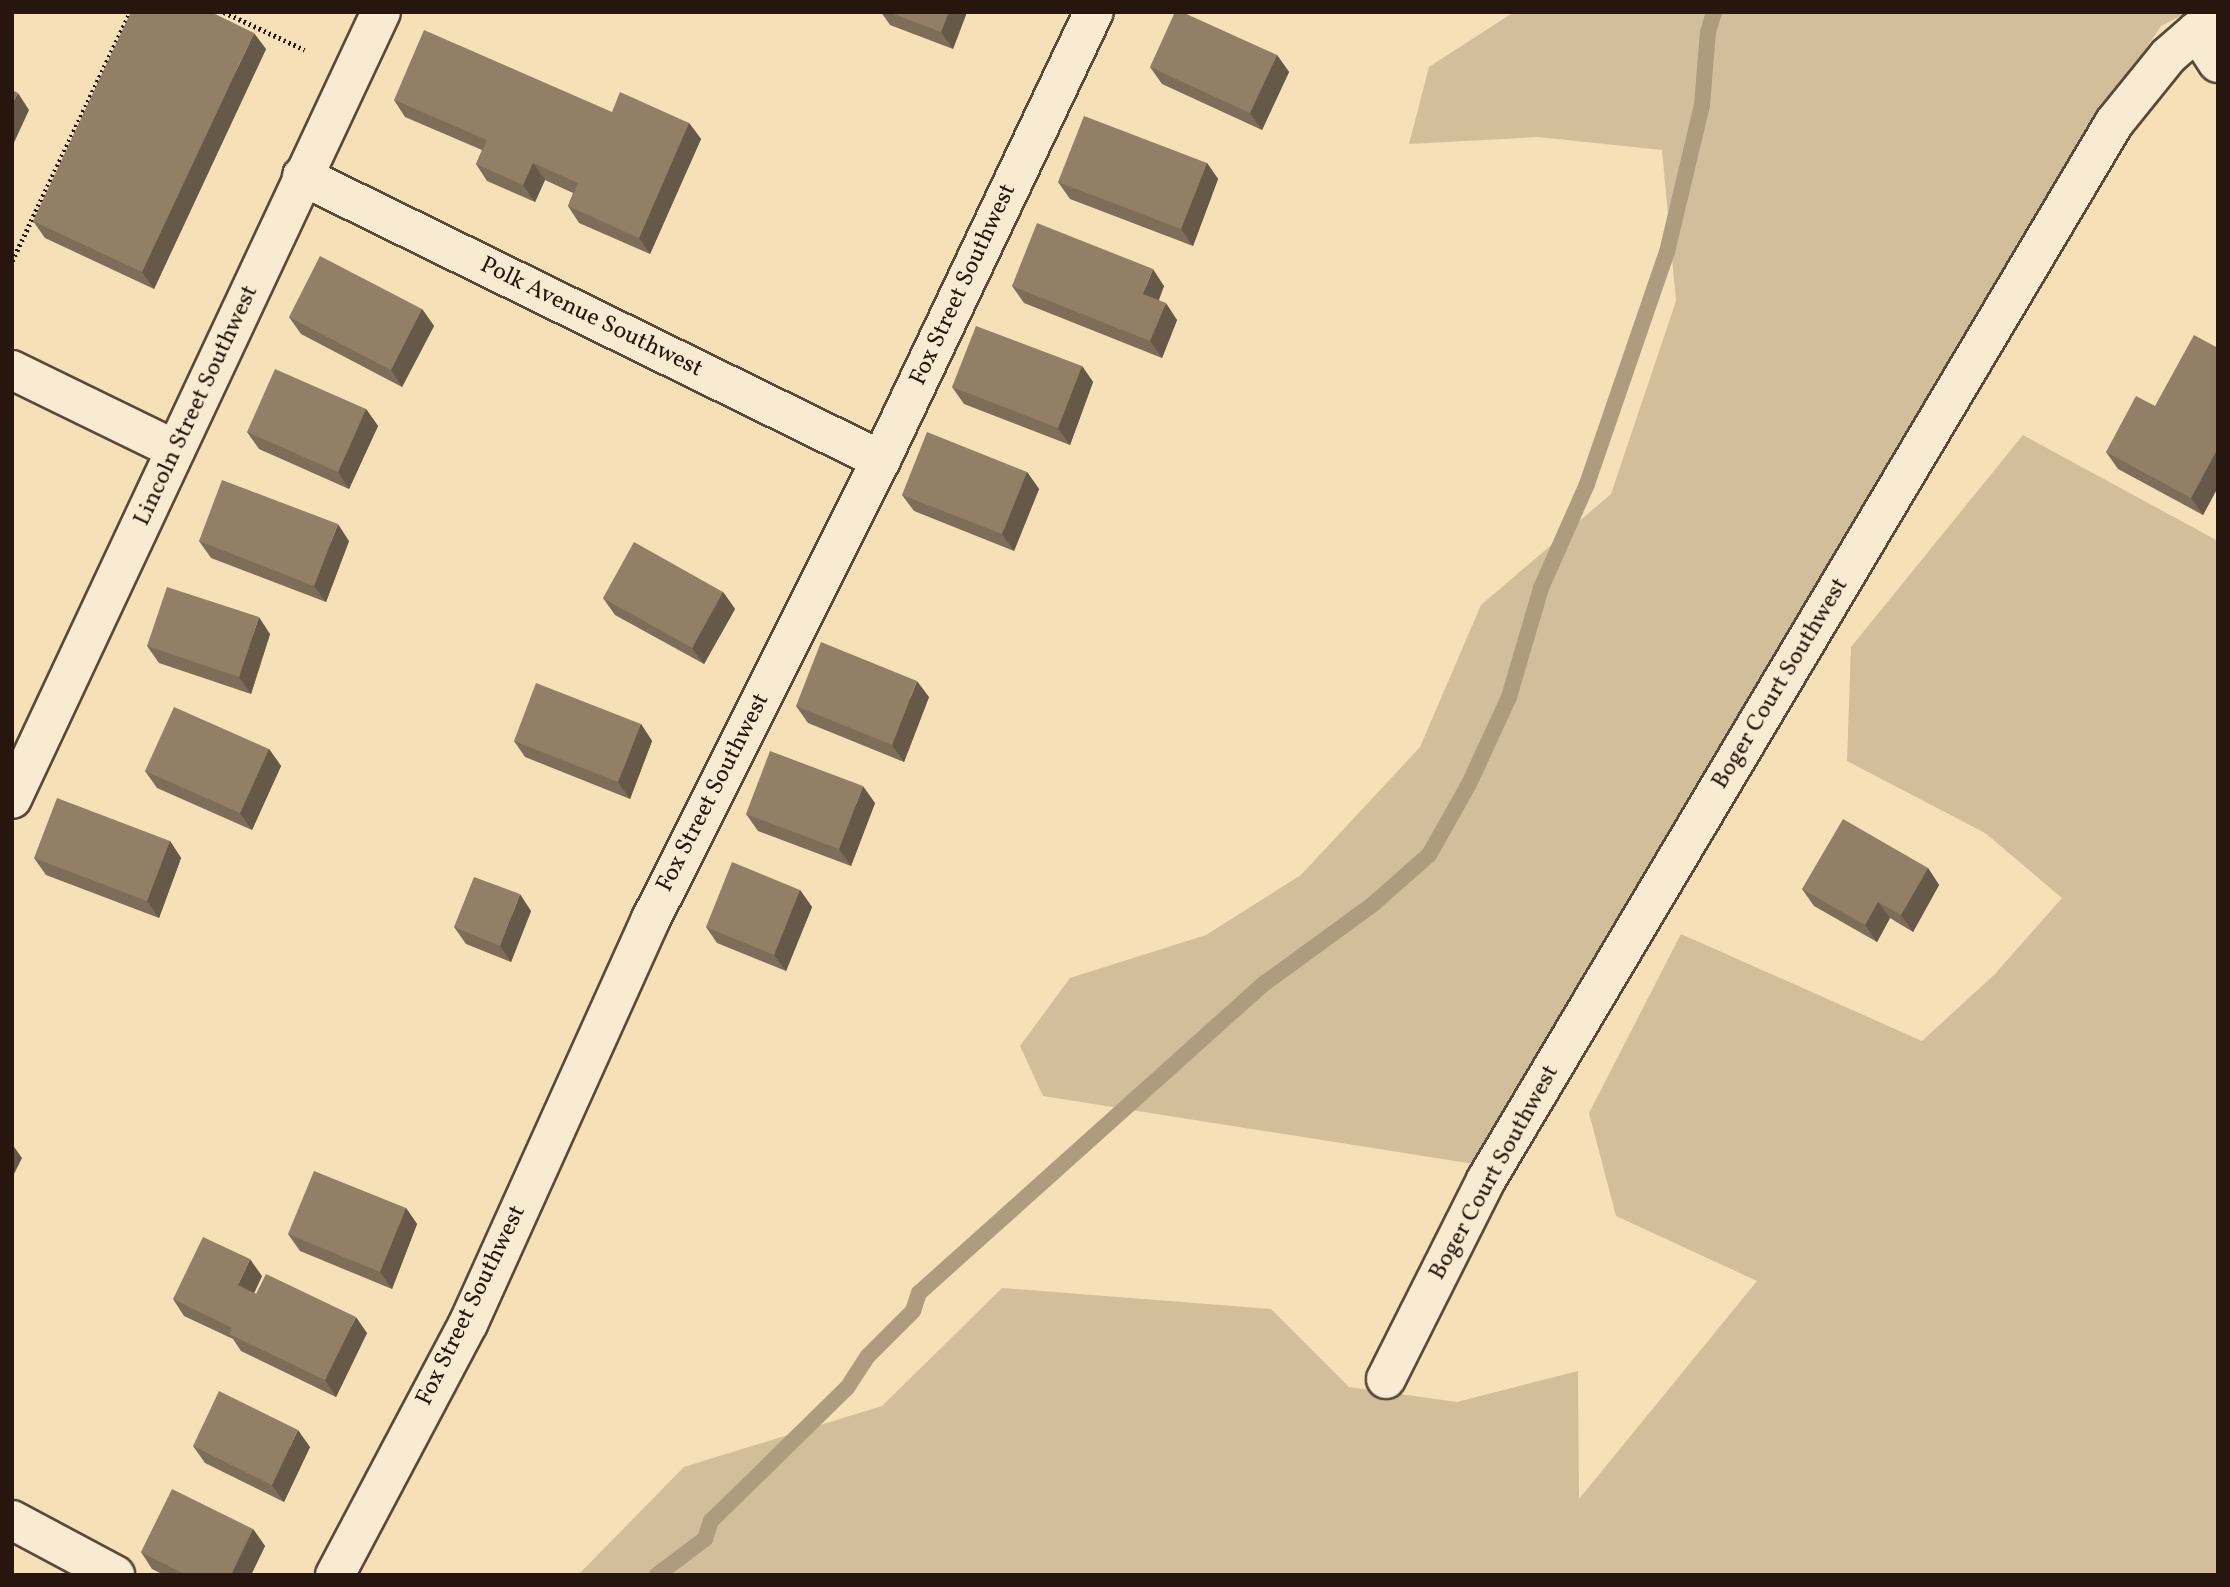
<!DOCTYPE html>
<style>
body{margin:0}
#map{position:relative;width:2230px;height:1587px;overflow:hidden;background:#f5e0b8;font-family:Vollkorn,serif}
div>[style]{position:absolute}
.green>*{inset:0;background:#d2be9b}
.stream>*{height:16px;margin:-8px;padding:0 8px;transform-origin:8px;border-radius:8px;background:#af9b7e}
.path>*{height:4.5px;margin-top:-2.25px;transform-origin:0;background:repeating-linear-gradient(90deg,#26160d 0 2px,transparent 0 5.5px)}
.roads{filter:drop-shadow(2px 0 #5a4838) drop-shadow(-2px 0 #5a4838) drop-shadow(0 2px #5a4838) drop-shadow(0 -2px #5a4838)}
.minor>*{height:38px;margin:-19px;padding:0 19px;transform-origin:19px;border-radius:19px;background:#f8ebd1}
.wall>*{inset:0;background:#7e6d58}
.shaded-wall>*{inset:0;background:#665947}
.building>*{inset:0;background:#927f66}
span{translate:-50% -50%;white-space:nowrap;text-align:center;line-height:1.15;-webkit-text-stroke:7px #f8ebd1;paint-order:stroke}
.street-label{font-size:24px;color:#26160d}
.frame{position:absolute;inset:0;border:14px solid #26160d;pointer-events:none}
</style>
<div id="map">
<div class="green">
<i style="clip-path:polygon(1514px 12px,2189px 12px,2161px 26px,2071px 162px,1474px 1164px,1043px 1096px,1020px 1046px,1070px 978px,1206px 935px,1301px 875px,1420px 747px,1481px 605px,1611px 494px,1676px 301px,1662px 150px,1538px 137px,1409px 144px,1429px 67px)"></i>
<i style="clip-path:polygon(2023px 435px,2218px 541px,2218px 1575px,578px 1575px,684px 1467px,882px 1406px,1002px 1288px,1271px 1309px,1349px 1387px,1457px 1402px,1578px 1371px,1579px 1499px,1757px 1281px,1616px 1216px,1589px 1113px,1681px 934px,1922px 1041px,1994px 975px,2062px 898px,1985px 833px,1847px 761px,1851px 647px)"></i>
</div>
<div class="stream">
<i style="left:657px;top:1575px;width:60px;rotate:-36.9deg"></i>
<i style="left:705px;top:1539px;width:19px;rotate:-72deg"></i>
<i style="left:711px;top:1521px;width:190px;rotate:-44.4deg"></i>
<i style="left:847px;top:1388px;width:38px;rotate:-57deg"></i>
<i style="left:868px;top:1356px;width:64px;rotate:-45deg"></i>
<i style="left:913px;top:1311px;width:19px;rotate:-72deg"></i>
<i style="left:919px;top:1293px;width:465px;rotate:-41.9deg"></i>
<i style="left:1265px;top:983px;width:132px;rotate:-36.1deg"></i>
<i style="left:1372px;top:905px;width:76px;rotate:-41.3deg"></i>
<i style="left:1429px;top:855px;width:81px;rotate:-60.6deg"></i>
<i style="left:1469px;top:784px;width:96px;rotate:-65.3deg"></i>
<i style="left:1509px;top:697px;width:114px;rotate:-73.6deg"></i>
<i style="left:1541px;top:588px;width:114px;rotate:-66.1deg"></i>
<i style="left:1587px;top:484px;width:245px;rotate:-71deg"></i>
<i style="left:1667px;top:252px;width:151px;rotate:-76.6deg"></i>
<i style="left:1702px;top:105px;width:73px;rotate:-85.3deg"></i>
<i style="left:1708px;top:32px;width:21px;rotate:-73deg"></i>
</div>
<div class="path">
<i style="left:224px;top:12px;width:89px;rotate:25.1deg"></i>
<i style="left:12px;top:261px;width:276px;rotate:-64.6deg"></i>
</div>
<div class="roads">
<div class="minor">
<i style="left:2197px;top:31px;width:38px;rotate:57deg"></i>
<i style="left:302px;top:176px;width:645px;rotate:26.13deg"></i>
<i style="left:12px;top:370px;width:182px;rotate:26deg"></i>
<i style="left:12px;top:799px;width:869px;rotate:-64.88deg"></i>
<i style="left:1386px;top:1379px;width:223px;rotate:-63.3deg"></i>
<i style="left:1486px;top:1180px;width:1229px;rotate:-59.28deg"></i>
<i style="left:2114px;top:123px;width:86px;rotate:-51.1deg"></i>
<i style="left:2168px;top:56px;width:38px;rotate:-41deg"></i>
<i style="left:2197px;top:31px;width:23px;rotate:-25deg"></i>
<i style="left:12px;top:1520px;width:117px;rotate:28.1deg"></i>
<i style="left:335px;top:1575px;width:284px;rotate:-62.1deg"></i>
<i style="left:468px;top:1324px;width:444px;rotate:-65.7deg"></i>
<i style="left:651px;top:919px;width:513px;rotate:-63.39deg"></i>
<i style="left:881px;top:460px;width:496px;rotate:-64.6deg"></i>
</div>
</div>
<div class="wall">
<i style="clip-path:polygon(881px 12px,967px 12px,953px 49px,890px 25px)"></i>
<i style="clip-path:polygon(266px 49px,154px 289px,45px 238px,33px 221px)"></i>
<i style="clip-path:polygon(1277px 55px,1289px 72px,1262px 130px,1162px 84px,1150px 67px)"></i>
<i style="clip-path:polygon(394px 100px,612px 112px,689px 123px,701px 139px,650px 254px,579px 223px,568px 206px,573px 193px,545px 180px,535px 202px,487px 181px,476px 164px,482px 150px,405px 117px)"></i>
<i style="clip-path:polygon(1207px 163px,1218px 179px,1193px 246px,1070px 199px,1058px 182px)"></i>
<i style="clip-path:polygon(1012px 286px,1164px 286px,1159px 300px,1177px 320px,1162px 358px,1024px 303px)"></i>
<i style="clip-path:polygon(422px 309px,434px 326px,402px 387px,301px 334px,289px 317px)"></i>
<i style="clip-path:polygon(2218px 348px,2218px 487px,2203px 515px,2118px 469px,2106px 452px)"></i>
<i style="clip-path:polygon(1082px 366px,1093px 382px,1070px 445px,964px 404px,952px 387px)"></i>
<i style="clip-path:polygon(366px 409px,378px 426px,349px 489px,259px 449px,247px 432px)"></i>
<i style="clip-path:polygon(1027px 472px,1039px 489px,1014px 551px,914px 511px,902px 495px)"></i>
<i style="clip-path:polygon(199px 541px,349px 541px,326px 602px,211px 558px)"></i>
<i style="clip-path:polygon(723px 592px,735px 609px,704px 664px,615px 615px,603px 598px)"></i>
<i style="clip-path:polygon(270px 634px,251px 694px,159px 663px,147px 646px)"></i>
<i style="clip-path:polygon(929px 697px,904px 762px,808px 723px,796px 706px)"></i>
<i style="clip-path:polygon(641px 724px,652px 741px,630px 799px,525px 757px,514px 741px)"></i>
<i style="clip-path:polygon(269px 749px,281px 766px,252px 830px,157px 788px,145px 771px)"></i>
<i style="clip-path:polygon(875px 803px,851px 866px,758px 831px,746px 814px)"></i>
<i style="clip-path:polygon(170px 841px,181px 858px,159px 918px,46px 875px,34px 858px)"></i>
<i style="clip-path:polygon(1928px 868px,1939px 885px,1913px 932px,1890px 918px,1877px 942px,1814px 906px,1802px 889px)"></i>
<i style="clip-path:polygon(800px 890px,812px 907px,786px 971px,717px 943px,706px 927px)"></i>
<i style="clip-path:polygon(531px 911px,511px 962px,466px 944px,454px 927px)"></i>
<i style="clip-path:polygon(406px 1208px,417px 1224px,392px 1289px,300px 1251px,288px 1234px)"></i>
<i style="clip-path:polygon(262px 1276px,254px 1293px,367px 1333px,336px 1397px,241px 1351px,233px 1339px,184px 1316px,173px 1299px)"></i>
<i style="clip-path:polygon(193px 1446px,310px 1447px,284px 1502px,205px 1463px)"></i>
<i style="clip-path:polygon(253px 1529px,265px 1546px,251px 1575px,164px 1575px,152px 1569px,141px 1552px)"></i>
</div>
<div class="shaded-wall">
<i style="clip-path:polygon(949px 12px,967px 12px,953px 49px,941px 32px)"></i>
<i style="clip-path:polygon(254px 33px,266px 49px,154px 289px,142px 272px)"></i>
<i style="clip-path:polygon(1277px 55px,1289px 72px,1262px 130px,1250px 113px)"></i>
<i style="clip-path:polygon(18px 93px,29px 110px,12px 147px,12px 104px)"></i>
<i style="clip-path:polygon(689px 123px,701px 139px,650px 254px,639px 238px)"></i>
<i style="clip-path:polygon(533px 163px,545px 180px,535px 202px,523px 185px)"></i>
<i style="clip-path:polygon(1207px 163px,1218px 179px,1193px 246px,1181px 229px)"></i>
<i style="clip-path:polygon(1153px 269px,1164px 286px,1154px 311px,1143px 294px)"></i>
<i style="clip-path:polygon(1166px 303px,1177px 320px,1162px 358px,1150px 341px)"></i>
<i style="clip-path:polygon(422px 309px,434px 326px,402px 387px,391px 370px)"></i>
<i style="clip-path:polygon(1082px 366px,1093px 382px,1070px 445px,1058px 428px)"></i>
<i style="clip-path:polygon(366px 409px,378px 426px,349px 489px,338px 472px)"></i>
<i style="clip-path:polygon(2218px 448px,2218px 487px,2203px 515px,2191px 498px)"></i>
<i style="clip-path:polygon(1027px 472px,1039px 489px,1014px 551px,1002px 534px)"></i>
<i style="clip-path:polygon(338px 524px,349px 541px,326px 602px,314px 586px)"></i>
<i style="clip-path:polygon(723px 592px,735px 609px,704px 664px,692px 648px)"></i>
<i style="clip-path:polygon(259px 617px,270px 634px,251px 694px,239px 677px)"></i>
<i style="clip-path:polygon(917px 681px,929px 697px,904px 762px,892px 745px)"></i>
<i style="clip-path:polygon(641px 724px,652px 741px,630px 799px,618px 782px)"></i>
<i style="clip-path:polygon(269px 749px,281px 766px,252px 830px,240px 813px)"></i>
<i style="clip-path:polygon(863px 786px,875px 803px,851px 866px,839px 849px)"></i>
<i style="clip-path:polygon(170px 841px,181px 858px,159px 918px,147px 901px)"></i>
<i style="clip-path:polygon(1928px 868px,1939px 885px,1913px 932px,1901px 915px)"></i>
<i style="clip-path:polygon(800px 890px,812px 907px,786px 971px,774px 955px)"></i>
<i style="clip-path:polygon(520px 894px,531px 911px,511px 962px,500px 946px)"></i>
<i style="clip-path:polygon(1878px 902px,1890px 918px,1877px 942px,1865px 925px)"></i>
<i style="clip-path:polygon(12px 1144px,22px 1158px,12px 1178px)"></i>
<i style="clip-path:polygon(406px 1208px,417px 1224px,392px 1289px,380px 1272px)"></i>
<i style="clip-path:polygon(250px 1259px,262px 1276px,250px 1302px,238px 1285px)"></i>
<i style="clip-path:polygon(356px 1317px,367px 1333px,336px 1397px,325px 1380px)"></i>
<i style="clip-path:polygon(298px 1430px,310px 1447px,284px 1502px,272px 1485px)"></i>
<i style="clip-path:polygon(253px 1529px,265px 1546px,251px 1575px,231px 1575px)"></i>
</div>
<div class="building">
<i style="clip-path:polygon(131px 12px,211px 12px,254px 33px,142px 272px,33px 221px)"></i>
<i style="clip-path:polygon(888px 12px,949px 12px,941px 32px)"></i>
<i style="clip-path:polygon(1175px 12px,1182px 12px,1277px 55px,1250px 113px,1150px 67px)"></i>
<i style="clip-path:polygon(424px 30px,612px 112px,620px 92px,689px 123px,639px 238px,568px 206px,578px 183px,533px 163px,523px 185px,476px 164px,487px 140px,394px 100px)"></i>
<i style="clip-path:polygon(12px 90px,18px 93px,12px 104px)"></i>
<i style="clip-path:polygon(1084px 116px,1207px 163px,1181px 229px,1058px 182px)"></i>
<i style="clip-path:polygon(1037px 223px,1153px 269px,1143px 294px,1166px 303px,1150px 341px,1012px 286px)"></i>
<i style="clip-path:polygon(320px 256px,422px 309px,391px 370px,289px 317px)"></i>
<i style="clip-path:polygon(976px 326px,1082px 366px,1058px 428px,952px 387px)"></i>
<i style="clip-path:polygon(2194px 335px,2218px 348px,2218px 448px,2191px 498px,2106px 452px,2136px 396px,2155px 406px)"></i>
<i style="clip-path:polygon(275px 369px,366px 409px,338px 472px,247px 432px)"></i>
<i style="clip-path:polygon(927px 432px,1027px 472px,1002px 534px,902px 495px)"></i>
<i style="clip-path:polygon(222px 480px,338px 524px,314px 586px,199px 541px)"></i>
<i style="clip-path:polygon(634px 542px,723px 592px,692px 648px,603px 598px)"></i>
<i style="clip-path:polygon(167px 587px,259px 617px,239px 677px,147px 646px)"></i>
<i style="clip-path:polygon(821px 642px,917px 681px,892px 745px,796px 706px)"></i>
<i style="clip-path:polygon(536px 683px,641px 724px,618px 782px,514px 741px)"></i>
<i style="clip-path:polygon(174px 707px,269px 749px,240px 813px,145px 771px)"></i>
<i style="clip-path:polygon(770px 751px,863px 786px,839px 849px,746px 814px)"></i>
<i style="clip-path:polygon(57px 798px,170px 841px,147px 901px,34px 858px)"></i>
<i style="clip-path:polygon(1843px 819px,1928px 868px,1901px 915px,1878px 902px,1865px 925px,1802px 889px)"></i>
<i style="clip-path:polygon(732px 862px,800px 890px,774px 955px,706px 927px)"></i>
<i style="clip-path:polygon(474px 877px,520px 894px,500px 946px,454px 927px)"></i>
<i style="clip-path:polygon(314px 1171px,406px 1208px,380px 1272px,288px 1234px)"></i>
<i style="clip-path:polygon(203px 1237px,250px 1259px,238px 1285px,256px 1294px,266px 1274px,356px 1317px,325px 1380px,229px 1334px,232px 1328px,173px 1299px)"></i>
<i style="clip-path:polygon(219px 1391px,298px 1430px,272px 1485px,193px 1446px)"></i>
<i style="clip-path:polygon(172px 1489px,253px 1529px,231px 1575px,186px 1575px,141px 1552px)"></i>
</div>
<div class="street-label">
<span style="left:964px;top:285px;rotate:-65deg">Fox Street Southwest</span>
<span style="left:591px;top:318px;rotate:26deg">Polk Avenue Southwest</span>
<span style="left:197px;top:406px;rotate:-65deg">Lincoln Street Southwest</span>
<span style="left:1781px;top:684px;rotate:-59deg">Boger Court Southwest</span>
<span style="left:714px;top:793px;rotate:-63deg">Fox Street Southwest</span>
<span style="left:1495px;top:1173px;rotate:-61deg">Boger Court Southwest</span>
<span style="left:472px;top:1306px;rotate:-64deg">Fox Street Southwest</span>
</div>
<div class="frame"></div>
</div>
